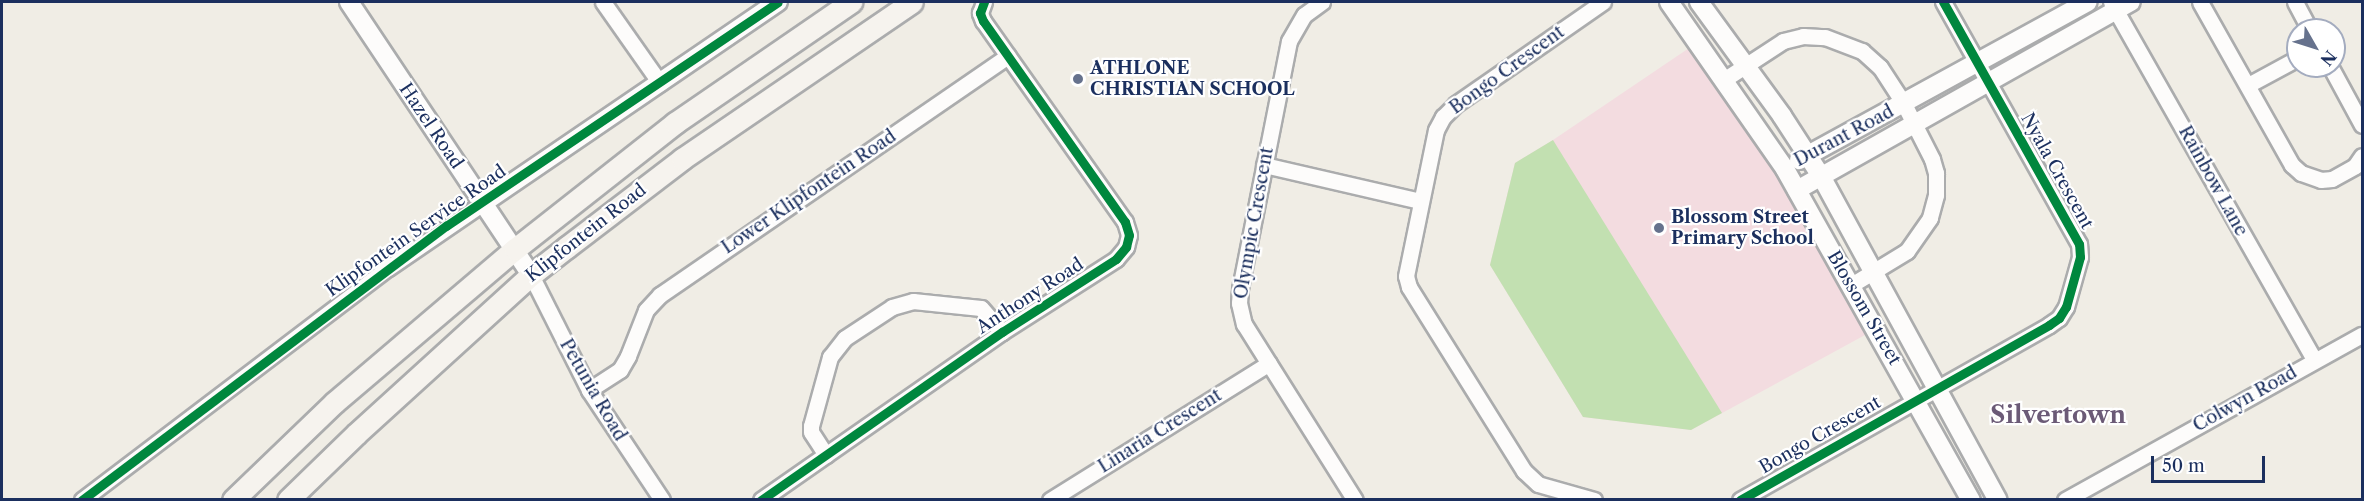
<!DOCTYPE html>
<style>
body{margin:0}
#map{position:relative;width:2364px;height:501px;overflow:hidden;background:#f0ede5;font-family:"Libre Caslon Text",serif}
div>[style]{position:absolute}
.built>*{inset:0;background:#f3dce0}
.green>*{inset:0;background:#c2e0b1}
.roads{filter:drop-shadow(2px 0 #abacad) drop-shadow(-2px 0 #abacad) drop-shadow(0 2px #abacad) drop-shadow(0 -2px #abacad)}
.minor>*{height:15px;margin:-7.5px;padding:0 7.5px;transform-origin:7.5px;border-radius:7.5px;background:#fdfcfb}
.tertiary>*{height:18px;margin:-9px;padding:0 9px;transform-origin:9px;border-radius:9px;background:#fdfcfb}
.secondary>*{height:21px;margin:-10.5px;padding:0 10.5px;transform-origin:10.5px;border-radius:10.5px;background:#f6f3ee}
.cycleway>*{height:9px;margin:-4.5px;padding:0 4.5px;transform-origin:4.5px;border-radius:4.5px;background:#00873e}
.dots>*{width:16px;height:16px;translate:-50% -50%;box-sizing:border-box;border:3px solid #fff;border-radius:50%}
span{translate:-50% -50%;white-space:nowrap;text-align:center;line-height:1.15;-webkit-text-stroke:4.5px #fff;paint-order:stroke}
.poi-label{font-size:18px;color:#1b2f5e;font-weight:700}
.left{translate:0 -50%;text-align:left}
.street-label{font-size:18px;color:#1b2f5e}
.district-label{font-size:24px;color:#6b5a76;font-weight:700}
.frame{position:absolute;inset:0;border:3px solid #1b2f5e;pointer-events:none}
.north{position:absolute;left:2286px;top:18px;width:60px;height:60px;box-sizing:border-box;background:#fff;border:2px solid #a4acbf;border-radius:50%;rotate:129deg;font-size:16px;font-weight:700;line-height:24px;text-align:center;color:#1b2f5e}
.north::after{content:'';display:block;margin:auto;width:21px;height:27px;background:#66728d;clip-path:polygon(50% 0,100% 100%,50% 72%,0 100%)}
.scale{position:absolute;left:2151px;top:456px;width:114px;height:27px;box-sizing:border-box;border:3px solid #1b2f5e;border-top:0;padding-left:8px;font-size:18px;line-height:21px;white-space:nowrap;color:#1b2f5e;-webkit-text-stroke:4px #fff;paint-order:stroke}
</style>
<div id="map">
<div class="built">
<i style="clip-path:polygon(1698px 42px,1876px 329px,1691px 430px,1583px 417px,1490px 265px,1515px 163px,1553px 140px)"></i>
</div>
<div class="green">
<i style="clip-path:polygon(1553px 140px,1722px 413px,1691px 430px,1583px 417px,1490px 265px,1515px 163px)"></i>
</div>
<div class="roads">
<div class="minor">
<i style="left:603px;top:2px;width:99px;rotate:54.9deg"></i>
<i style="left:1322px;top:2px;width:22px;rotate:144deg"></i>
<i style="left:1304px;top:15px;width:30px;rotate:120deg"></i>
<i style="left:1289px;top:41px;width:253px;rotate:101.2deg"></i>
<i style="left:1240px;top:289px;width:14px;rotate:94deg"></i>
<i style="left:1239px;top:303px;width:22px;rotate:77deg"></i>
<i style="left:1244px;top:324px;width:208px;rotate:57.8deg"></i>
<i style="left:2111px;top:2px;width:412px;rotate:60.4deg"></i>
<i style="left:2200px;top:2px;width:187px;rotate:60.6deg"></i>
<i style="left:2292px;top:165px;width:12px;rotate:42deg"></i>
<i style="left:2301px;top:173px;width:21px;rotate:19deg"></i>
<i style="left:2321px;top:180px;width:11px;rotate:-5deg"></i>
<i style="left:2332px;top:179px;width:26px;rotate:-29deg"></i>
<i style="left:2355px;top:166px;width:12px;rotate:-55deg"></i>
<i style="left:2295px;top:2px;width:32px;rotate:62deg"></i>
<i style="left:2330px;top:66px;width:67px;rotate:61.5deg"></i>
<i style="left:1725px;top:79px;width:69px;rotate:-33.2deg"></i>
<i style="left:1783px;top:41px;width:21px;rotate:-14deg"></i>
<i style="left:1803px;top:36px;width:22px;rotate:3deg"></i>
<i style="left:1825px;top:37px;width:40px;rotate:21deg"></i>
<i style="left:1862px;top:51px;width:24px;rotate:42deg"></i>
<i style="left:1880px;top:67px;width:44px;rotate:57deg"></i>
<i style="left:1904px;top:104px;width:62px;rotate:63deg"></i>
<i style="left:1932px;top:159px;width:15px;rotate:74deg"></i>
<i style="left:1936px;top:173px;width:22px;rotate:90deg"></i>
<i style="left:1936px;top:195px;width:24px;rotate:105deg"></i>
<i style="left:1930px;top:218px;width:40px;rotate:124.9deg"></i>
<i style="left:1907px;top:251px;width:66px;rotate:148.7deg"></i>
<i style="left:2248px;top:85px;width:57px;rotate:-28.4deg"></i>
<i style="left:1264px;top:165px;width:160px;rotate:13deg"></i>
<i style="left:531px;top:275px;width:129px;rotate:63.2deg"></i>
<i style="left:589px;top:390px;width:132px;rotate:56.4deg"></i>
<i style="left:589px;top:390px;width:37px;rotate:-33deg"></i>
<i style="left:620px;top:370px;width:16px;rotate:-60deg"></i>
<i style="left:628px;top:356px;width:49px;rotate:-68.6deg"></i>
<i style="left:646px;top:310px;width:21px;rotate:-47deg"></i>
<i style="left:660px;top:295px;width:422px;rotate:-34.5deg"></i>
<i style="left:826px;top:455px;width:27px;rotate:-123deg"></i>
<i style="left:811px;top:432px;width:6px;rotate:-90deg"></i>
<i style="left:811px;top:426px;width:72px;rotate:-74.6deg"></i>
<i style="left:830px;top:357px;width:24px;rotate:-52deg"></i>
<i style="left:845px;top:338px;width:56px;rotate:-33.4deg"></i>
<i style="left:892px;top:307px;width:22px;rotate:-16deg"></i>
<i style="left:913px;top:301px;width:68px;rotate:5.9deg"></i>
<i style="left:981px;top:308px;width:32px;rotate:49deg"></i>
<i style="left:82px;top:500px;width:384px;rotate:-37.2deg"></i>
<i style="left:388px;top:268px;width:115px;rotate:-34.4deg"></i>
<i style="left:761px;top:500px;width:294px;rotate:-34.9deg"></i>
<i style="left:1002px;top:332px;width:135px;rotate:-32.6deg"></i>
<i style="left:1116px;top:259px;width:16px;rotate:-50deg"></i>
<i style="left:1126px;top:247px;width:12px;rotate:-76deg"></i>
<i style="left:1129px;top:235px;width:14px;rotate:-107deg"></i>
<i style="left:1125px;top:222px;width:246px;rotate:-125.2deg"></i>
<i style="left:983px;top:21px;width:9px;rotate:-111deg"></i>
<i style="left:980px;top:13px;width:12px;rotate:-70deg"></i>
<i style="left:1050px;top:500px;width:258px;rotate:-32deg"></i>
<i style="left:1594px;top:500px;width:58px;rotate:-164.1deg"></i>
<i style="left:1538px;top:484px;width:19px;rotate:-137deg"></i>
<i style="left:1524px;top:471px;width:217px;rotate:-122deg"></i>
<i style="left:1409px;top:287px;width:11px;rotate:-105deg"></i>
<i style="left:1406px;top:276px;width:149px;rotate:-78.4deg"></i>
<i style="left:1436px;top:130px;width:15px;rotate:-62deg"></i>
<i style="left:1443px;top:117px;width:18px;rotate:-45deg"></i>
<i style="left:1456px;top:104px;width:179px;rotate:-34.8deg"></i>
<i style="left:1740px;top:500px;width:355px;rotate:-29.5deg"></i>
<i style="left:2049px;top:325px;width:12px;rotate:-35deg"></i>
<i style="left:2059px;top:318px;width:13px;rotate:-58deg"></i>
<i style="left:2066px;top:307px;width:52px;rotate:-74.4deg"></i>
<i style="left:2080px;top:257px;width:13px;rotate:-94deg"></i>
<i style="left:2079px;top:244px;width:278px;rotate:-119.3deg"></i>
<i style="left:2065px;top:500px;width:340px;rotate:-29.1deg"></i>
</div>
<div class="tertiary">
<i style="left:349px;top:2px;width:328px;rotate:56.3deg"></i>
<i style="left:1669px;top:2px;width:203px;rotate:55.2deg"></i>
<i style="left:1785px;top:169px;width:380px;rotate:60.7deg"></i>
<i style="left:1699px;top:2px;width:141px;rotate:53.9deg"></i>
<i style="left:1782px;top:116px;width:72px;rotate:57deg"></i>
<i style="left:1821px;top:176px;width:369px;rotate:61.4deg"></i>
<i style="left:1799px;top:160px;width:329px;rotate:-28.7deg"></i>
<i style="left:1797px;top:190px;width:383px;rotate:-29.4deg"></i>
<i style="left:483px;top:203px;width:357px;rotate:-34.3deg"></i>
</div>
<div class="secondary">
<i style="left:233px;top:500px;width:141px;rotate:-43.9deg"></i>
<i style="left:335px;top:402px;width:236px;rotate:-40.4deg"></i>
<i style="left:515px;top:249px;width:204px;rotate:-38.2deg"></i>
<i style="left:675px;top:123px;width:214px;rotate:-34.5deg"></i>
<i style="left:288px;top:500px;width:95px;rotate:-44.1deg"></i>
<i style="left:356px;top:434px;width:236px;rotate:-42.3deg"></i>
<i style="left:531px;top:275px;width:46px;rotate:-37.9deg"></i>
<i style="left:567px;top:247px;width:145px;rotate:-37.4deg"></i>
<i style="left:682px;top:159px;width:278px;rotate:-34.3deg"></i>
</div>
</div>
<div class="cycleway">
<i style="left:82px;top:500px;width:456px;rotate:-37deg"></i>
<i style="left:446px;top:226px;width:400px;rotate:-34deg"></i>
<i style="left:761px;top:500px;width:294px;rotate:-34.9deg"></i>
<i style="left:1002px;top:332px;width:135px;rotate:-32.6deg"></i>
<i style="left:1116px;top:259px;width:16px;rotate:-50deg"></i>
<i style="left:1126px;top:247px;width:12px;rotate:-76deg"></i>
<i style="left:1129px;top:235px;width:14px;rotate:-107deg"></i>
<i style="left:1125px;top:222px;width:246px;rotate:-125.2deg"></i>
<i style="left:983px;top:21px;width:9px;rotate:-111deg"></i>
<i style="left:980px;top:13px;width:12px;rotate:-70deg"></i>
<i style="left:1740px;top:500px;width:355px;rotate:-29.5deg"></i>
<i style="left:2049px;top:325px;width:12px;rotate:-35deg"></i>
<i style="left:2059px;top:318px;width:13px;rotate:-58deg"></i>
<i style="left:2066px;top:307px;width:52px;rotate:-74.4deg"></i>
<i style="left:2080px;top:257px;width:13px;rotate:-94deg"></i>
<i style="left:2079px;top:244px;width:278px;rotate:-119.3deg"></i>
</div>
<div class="dots">
<i style="left:1078px;top:79px;background:#66728d"></i>
<i style="left:1659px;top:228px;background:#66728d"></i>
</div>
<div class="poi-label">
<span class="left" style="left:1090px;top:79px">ATHLONE<br>CHRISTIAN SCHOOL</span>
<span class="left" style="left:1671px;top:228px">Blossom Street<br>Primary School</span>
</div>
<div class="street-label">
<span style="left:1507px;top:70px;rotate:-36deg">Bongo Crescent</span>
<span style="left:431px;top:126px;rotate:56deg">Hazel Road</span>
<span style="left:1844px;top:136px;rotate:-28deg">Durant Road</span>
<span style="left:2057px;top:171px;rotate:61deg">Nyala Crescent</span>
<span style="left:2213px;top:181px;rotate:61deg">Rainbow Lane</span>
<span style="left:809px;top:192px;rotate:-34deg">Lower Klipfontein Road</span>
<span style="left:1254px;top:223px;rotate:-80deg">Olympic Crescent</span>
<span style="left:416px;top:231px;rotate:-35deg">Klipfontein Service Road</span>
<span style="left:586px;top:233px;rotate:-38deg">Klipfontein Road</span>
<span style="left:1030px;top:296px;rotate:-33deg">Anthony Road</span>
<span style="left:1864px;top:308px;rotate:60deg">Blossom Street</span>
<span style="left:593px;top:390px;rotate:60deg">Petunia Road</span>
<span style="left:2245px;top:399px;rotate:-29deg">Colwyn Road</span>
<span style="left:1160px;top:431px;rotate:-32deg">Linaria Crescent</span>
<span style="left:1820px;top:435px;rotate:-30deg">Bongo Crescent</span>
</div>
<div class="district-label">
<span style="left:2058px;top:415px">Silvertown</span>
</div>
<div class="frame"></div>
<div class="north">N</div>
<div class="scale">50 m</div>
</div>
